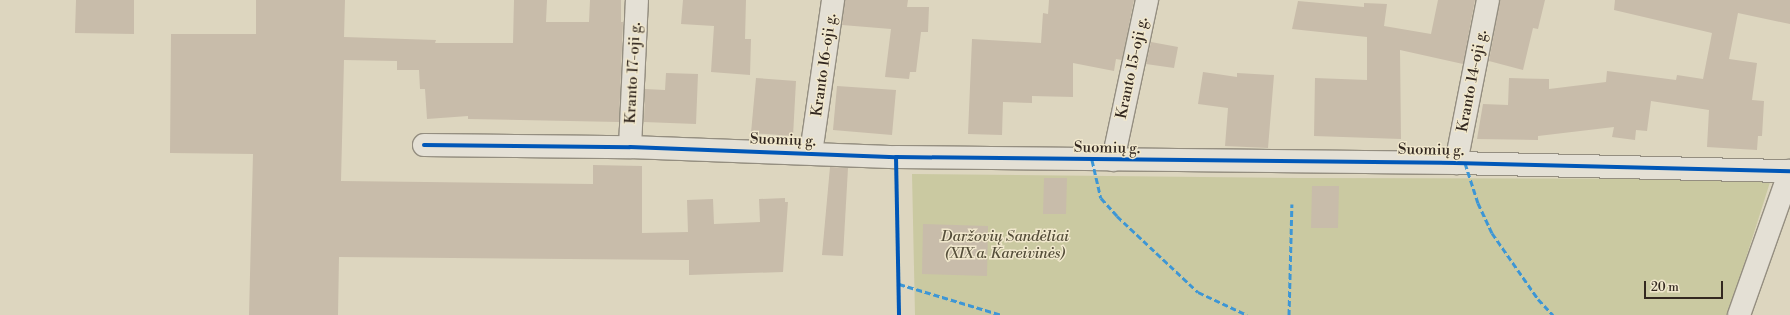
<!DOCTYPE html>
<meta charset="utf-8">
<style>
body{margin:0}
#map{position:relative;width:1790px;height:315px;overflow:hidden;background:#ddd6bf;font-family:"Libre Bodoni",serif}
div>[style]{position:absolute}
.green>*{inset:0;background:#cac9a1}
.building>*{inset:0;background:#c8bcaa}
.roads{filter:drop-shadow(1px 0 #948e80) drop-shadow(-1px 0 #948e80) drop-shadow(0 1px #948e80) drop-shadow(0 -1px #948e80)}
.minor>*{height:22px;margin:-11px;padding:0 11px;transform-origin:11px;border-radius:11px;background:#e4e0d5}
.quiet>*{height:3px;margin-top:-1.5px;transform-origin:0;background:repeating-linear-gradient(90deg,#3d96d5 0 6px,transparent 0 9px)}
.cycleway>*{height:4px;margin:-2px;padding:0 2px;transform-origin:2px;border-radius:2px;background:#0057b8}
span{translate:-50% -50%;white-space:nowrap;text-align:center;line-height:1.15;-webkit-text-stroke:3px #f1e8cd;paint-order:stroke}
.street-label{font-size:15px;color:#332820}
.park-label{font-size:15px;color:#554e3a;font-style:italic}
.scale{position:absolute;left:1644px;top:281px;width:79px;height:18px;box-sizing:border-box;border:2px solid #332820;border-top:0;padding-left:5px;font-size:12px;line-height:14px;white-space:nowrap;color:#332820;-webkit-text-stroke:3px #f1e8cd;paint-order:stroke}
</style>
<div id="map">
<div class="green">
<i style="clip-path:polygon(912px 174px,1301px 178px,1771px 179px,1728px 315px,915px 315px)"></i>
</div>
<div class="building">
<i style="clip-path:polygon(76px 0,134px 0,134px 34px,75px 33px)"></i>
<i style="clip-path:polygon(256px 0,345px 0,344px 37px,436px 40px,435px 43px,513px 43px,514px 0,547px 0,546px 22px,589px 22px,590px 0,621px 0,621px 22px,623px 22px,619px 122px,468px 119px,468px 116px,427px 119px,425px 89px,420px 89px,419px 70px,397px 70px,397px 61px,344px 60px,341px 181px,593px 184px,593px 165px,642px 166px,642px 233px,688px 232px,687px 200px,713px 199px,714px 224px,760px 222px,759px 199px,785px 198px,785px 202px,788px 202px,783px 272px,689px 275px,689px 260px,339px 257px,338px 315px,249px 315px,253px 154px,170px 153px,171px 34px,256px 34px)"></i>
<i style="clip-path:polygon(683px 0,746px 0,745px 39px,751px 39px,750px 75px,711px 72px,714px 26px,681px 24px)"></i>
<i style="clip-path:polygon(845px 0,908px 0,907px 7px,929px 7px,928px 32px,921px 32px,916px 72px,910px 72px,909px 79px,885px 77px,891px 29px,842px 25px)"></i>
<i style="clip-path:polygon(1049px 0,1134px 0,1122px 60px,1116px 59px,1114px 71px,1073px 63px,1073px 97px,1032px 96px,1032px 103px,1003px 102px,1002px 135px,968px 134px,972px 39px,1041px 43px,1043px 13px,1048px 14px)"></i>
<i style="clip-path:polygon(1438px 0,1475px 0,1463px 64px,1400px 50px,1401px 139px,1314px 136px,1315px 78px,1367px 80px,1367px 37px,1292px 29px,1298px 1px,1364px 7px,1364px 3px,1387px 4px,1384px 26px,1431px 34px)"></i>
<i style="clip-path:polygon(1500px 0,1545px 0,1538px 29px,1533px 28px,1523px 70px,1489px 61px)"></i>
<i style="clip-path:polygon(1615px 0,1790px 0,1790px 24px,1738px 13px,1729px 59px,1757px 63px,1752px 100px,1764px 101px,1762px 136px,1758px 136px,1757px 150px,1707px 147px,1709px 110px,1651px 101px,1647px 131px,1636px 130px,1635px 140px,1612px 137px,1614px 127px,1538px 136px,1538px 140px,1477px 139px,1483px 104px,1508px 105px,1509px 78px,1549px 79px,1549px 89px,1606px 82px,1607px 71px,1676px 80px,1677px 75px,1703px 79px,1712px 33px,1614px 10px)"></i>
<i style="clip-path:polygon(1151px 42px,1178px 47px,1174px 68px,1146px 64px)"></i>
<i style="clip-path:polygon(1203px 72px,1237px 77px,1237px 73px,1274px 75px,1268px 148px,1225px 146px,1228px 108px,1198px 104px)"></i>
<i style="clip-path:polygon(666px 73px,698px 74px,696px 124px,644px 122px,645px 89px,665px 90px)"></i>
<i style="clip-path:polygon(756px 78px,796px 81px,793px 136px,751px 133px)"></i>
<i style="clip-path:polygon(837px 86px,896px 90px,892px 135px,833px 130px)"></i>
<i style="clip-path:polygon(830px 167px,848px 168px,843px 256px,822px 255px)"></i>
<i style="clip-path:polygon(1044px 178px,1067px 178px,1066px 214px,1043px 214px)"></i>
<i style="clip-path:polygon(1312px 186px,1339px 186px,1338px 228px,1311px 228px)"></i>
<i style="clip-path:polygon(923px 224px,988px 226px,987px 276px,922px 274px)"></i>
</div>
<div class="roads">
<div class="minor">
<i style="left:424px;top:145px;width:206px;rotate:0.6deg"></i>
<i style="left:630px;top:147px;width:266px;rotate:2.2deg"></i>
<i style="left:896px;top:157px;width:560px;rotate:0.61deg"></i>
<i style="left:1456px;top:163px;width:334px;rotate:1.4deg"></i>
<i style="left:630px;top:147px;width:147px;rotate:-87.3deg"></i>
<i style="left:811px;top:153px;width:155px;rotate:-81.8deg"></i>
<i style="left:1113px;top:160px;width:164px;rotate:-78deg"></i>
<i style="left:1456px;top:163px;width:166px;rotate:-78.9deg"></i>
<i style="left:1739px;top:315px;width:153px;rotate:-70.5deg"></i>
</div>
</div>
<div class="quiet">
<i style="left:1092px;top:160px;width:39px;rotate:77deg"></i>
<i style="left:1101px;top:198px;width:24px;rotate:48deg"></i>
<i style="left:1117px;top:216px;width:111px;rotate:43.2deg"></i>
<i style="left:1198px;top:292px;width:54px;rotate:25.1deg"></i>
<i style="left:1465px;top:163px;width:42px;rotate:72deg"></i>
<i style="left:1478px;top:203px;width:33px;rotate:65deg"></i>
<i style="left:1492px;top:233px;width:80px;rotate:55.1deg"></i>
<i style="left:1538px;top:299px;width:22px;rotate:47deg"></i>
<i style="left:899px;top:284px;width:108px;rotate:16.8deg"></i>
<i style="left:1289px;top:315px;width:111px;rotate:-88.5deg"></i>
</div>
<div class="cycleway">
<i style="left:424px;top:145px;width:206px;rotate:0.6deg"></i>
<i style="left:630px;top:147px;width:266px;rotate:2.2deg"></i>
<i style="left:896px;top:157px;width:560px;rotate:0.61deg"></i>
<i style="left:1456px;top:163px;width:334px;rotate:1.4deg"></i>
<i style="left:896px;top:157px;width:158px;rotate:88.9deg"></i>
</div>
<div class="street-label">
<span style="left:824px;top:65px;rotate:-82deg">Kranto 16-oji g.</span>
<span style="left:1132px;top:68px;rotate:-78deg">Kranto 15-oji g.</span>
<span style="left:633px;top:73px;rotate:-87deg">Kranto 17-oji g.</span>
<span style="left:1472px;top:81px;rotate:-79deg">Kranto 14-oji g.</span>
<span style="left:783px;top:140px;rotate:2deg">Suomių g.</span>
<span style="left:1107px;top:148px;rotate:1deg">Suomių g.</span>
<span style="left:1431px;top:150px;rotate:1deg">Suomių g.</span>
</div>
<div class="park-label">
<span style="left:1005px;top:245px">Daržovių Sandėliai<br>(XIX a. Kareivinės)</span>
</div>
<div class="scale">20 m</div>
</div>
